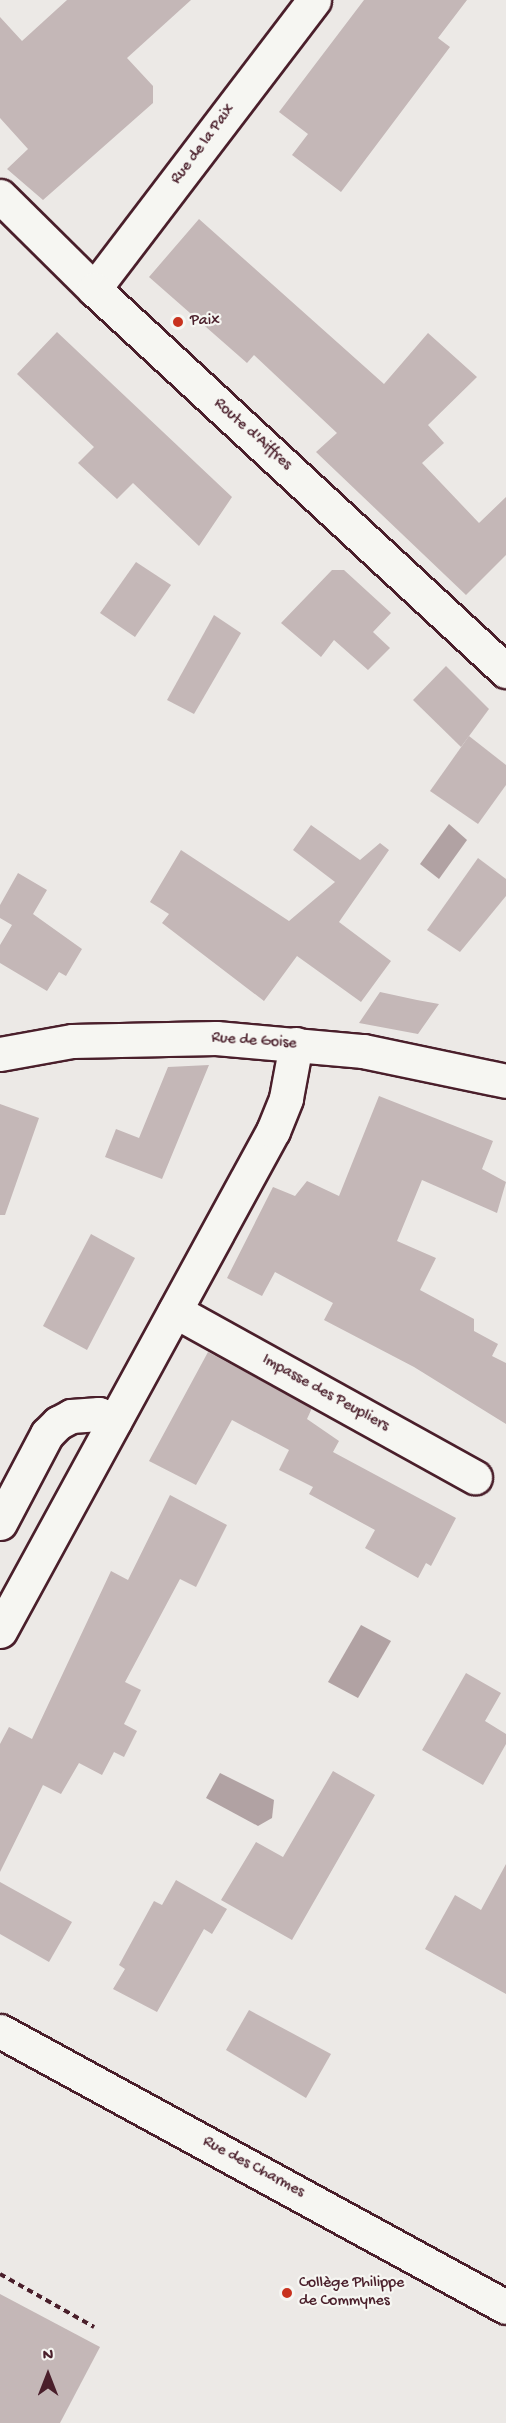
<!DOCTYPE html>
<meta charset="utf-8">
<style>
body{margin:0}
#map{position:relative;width:506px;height:2423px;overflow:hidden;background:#ece9e6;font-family:"Gochi Hand",sans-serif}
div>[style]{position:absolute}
.water>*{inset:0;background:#b1a2a3}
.building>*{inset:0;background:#c4b7b7}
.path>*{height:4px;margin-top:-2px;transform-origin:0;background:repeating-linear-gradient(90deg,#4a1f2b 0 6px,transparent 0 10.5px)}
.roads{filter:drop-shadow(2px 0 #4a1f2b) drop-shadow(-2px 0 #4a1f2b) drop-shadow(0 2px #4a1f2b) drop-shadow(0 -2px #4a1f2b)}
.street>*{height:33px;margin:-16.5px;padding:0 16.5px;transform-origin:16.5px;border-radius:16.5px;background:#f6f6f2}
.secondary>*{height:33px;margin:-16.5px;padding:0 16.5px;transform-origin:16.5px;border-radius:16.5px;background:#f6f6f2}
.dots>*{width:16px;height:16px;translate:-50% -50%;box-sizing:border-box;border:3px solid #f6f6f2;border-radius:50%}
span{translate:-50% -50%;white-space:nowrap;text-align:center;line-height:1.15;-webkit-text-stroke:4.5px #f6f6f2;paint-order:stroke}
.street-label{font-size:16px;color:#4a1f2b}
.poi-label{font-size:16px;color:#4a1f2b}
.left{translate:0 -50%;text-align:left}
.north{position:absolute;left:18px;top:2345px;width:60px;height:60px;-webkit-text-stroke:4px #f6f6f2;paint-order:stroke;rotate:0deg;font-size:16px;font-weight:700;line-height:24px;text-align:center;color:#4a1f2b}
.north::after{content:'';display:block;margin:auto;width:21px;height:27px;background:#4a1f2b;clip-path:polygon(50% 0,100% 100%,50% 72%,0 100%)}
</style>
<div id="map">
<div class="water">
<i style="clip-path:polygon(449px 824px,467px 840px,439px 879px,420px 864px)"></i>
<i style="clip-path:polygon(361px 1625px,391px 1641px,358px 1698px,328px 1682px)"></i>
<i style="clip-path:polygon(220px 1773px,274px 1800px,272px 1818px,258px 1826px,206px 1798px)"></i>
</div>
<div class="building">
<i style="clip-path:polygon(67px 0,191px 0,127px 58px,153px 86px,153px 103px,43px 200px,7px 169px,28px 149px,0 118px,0 17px,22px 41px)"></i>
<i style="clip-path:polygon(364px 0,467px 0,438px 38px,450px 47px,341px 192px,292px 155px,308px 134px,279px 112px)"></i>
<i style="clip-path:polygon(199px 219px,384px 384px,428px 333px,477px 377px,428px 425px,444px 443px,422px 463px,479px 523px,506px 497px,506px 555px,466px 595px,316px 452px,337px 433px,254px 355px,247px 363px,149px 277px)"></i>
<i style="clip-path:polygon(57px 332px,232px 497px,199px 546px,133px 483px,117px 499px,78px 463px,94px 447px,17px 374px)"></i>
<i style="clip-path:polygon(136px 562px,171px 585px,135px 637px,100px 613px)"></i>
<i style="clip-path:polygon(332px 570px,344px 570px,391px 613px,373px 632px,390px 648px,368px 670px,334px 640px,321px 657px,281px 623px)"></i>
<i style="clip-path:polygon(214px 615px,241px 633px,194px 714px,167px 700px)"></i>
<i style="clip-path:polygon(446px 666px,489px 709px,461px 747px,413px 700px)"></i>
<i style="clip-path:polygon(469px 736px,506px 765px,506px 785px,478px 824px,430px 791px)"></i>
<i style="clip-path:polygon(311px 825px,360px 860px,380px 843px,389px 850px,339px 922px,391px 961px,361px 1002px,297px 956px,264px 1001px,162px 923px,169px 914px,150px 902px,181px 850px,289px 921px,335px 882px,293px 850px)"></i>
<i style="clip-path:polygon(478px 858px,506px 879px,506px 896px,460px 952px,427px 930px)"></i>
<i style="clip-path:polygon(18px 873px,47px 890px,33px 914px,82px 949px,66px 976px,59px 972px,47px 991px,0 963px,0 945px,12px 925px,0 918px,0 905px)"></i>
<i style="clip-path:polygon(380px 992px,417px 1000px,439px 1004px,418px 1034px,359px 1023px)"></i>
<i style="clip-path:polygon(209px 1065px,162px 1179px,105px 1157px,116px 1129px,139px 1138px,168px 1067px)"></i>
<i style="clip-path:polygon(379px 1096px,493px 1141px,482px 1169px,506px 1182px,497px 1213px,422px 1180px,397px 1241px,436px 1258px,420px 1290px,474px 1319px,474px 1331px,498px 1344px,492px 1356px,506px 1363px,506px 1424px,414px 1367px,324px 1320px,333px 1303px,275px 1272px,262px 1296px,227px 1278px,273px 1187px,295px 1196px,307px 1181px,339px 1196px)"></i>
<i style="clip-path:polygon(0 1104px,39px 1118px,5px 1215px,0 1215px)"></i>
<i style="clip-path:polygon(91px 1234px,135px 1258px,87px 1350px,43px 1326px)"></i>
<i style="clip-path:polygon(208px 1352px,312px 1408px,307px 1419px,339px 1441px,333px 1452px,456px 1518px,431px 1566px,426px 1563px,418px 1578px,365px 1548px,375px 1530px,309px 1494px,313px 1487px,279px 1470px,289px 1450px,232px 1420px,196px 1485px,149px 1461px)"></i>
<i style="clip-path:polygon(170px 1495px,227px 1525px,196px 1587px,180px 1579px,125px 1682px,141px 1690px,124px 1724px,137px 1731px,124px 1757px,114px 1752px,102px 1775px,79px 1763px,61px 1794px,43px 1785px,0 1872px,0 1744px,9px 1727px,32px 1739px,111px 1571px,128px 1580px)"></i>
<i style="clip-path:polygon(466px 1673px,501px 1693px,485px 1721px,506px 1734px,506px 1744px,483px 1785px,422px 1750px)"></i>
<i style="clip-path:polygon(333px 1771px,375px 1795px,292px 1940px,221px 1900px,256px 1842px,283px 1857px)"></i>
<i style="clip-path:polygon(506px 1864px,506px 1994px,425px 1949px,455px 1895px,481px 1910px)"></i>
<i style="clip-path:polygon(176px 1880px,227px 1909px,212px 1934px,204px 1929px,157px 2012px,113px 1989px,125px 1969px,119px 1965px,154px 1901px,162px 1905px)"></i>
<i style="clip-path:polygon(0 1882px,72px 1922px,49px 1962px,0 1934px)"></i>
<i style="clip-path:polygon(249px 2010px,331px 2054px,306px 2098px,226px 2050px)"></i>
<i style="clip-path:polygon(0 2294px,100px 2347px,60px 2423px,0 2423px)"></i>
</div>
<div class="path">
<i style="left:0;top:2274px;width:108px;rotate:29.4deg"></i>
</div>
<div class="roads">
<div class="street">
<i style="left:94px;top:289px;width:363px;rotate:-52.7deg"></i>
<i style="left:0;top:1054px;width:73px;rotate:-10.2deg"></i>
<i style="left:72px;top:1041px;width:144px;rotate:-1.2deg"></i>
<i style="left:216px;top:1038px;width:148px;rotate:5.1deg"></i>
<i style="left:363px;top:1051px;width:146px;rotate:11.8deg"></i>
<i style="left:175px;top:1311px;width:343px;rotate:29deg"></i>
<i style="left:0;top:1523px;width:101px;rotate:-62.2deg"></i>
<i style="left:47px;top:1434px;width:16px;rotate:-45deg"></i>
<i style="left:58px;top:1423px;width:15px;rotate:-28deg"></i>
<i style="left:71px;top:1416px;width:28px;rotate:-4deg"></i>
<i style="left:99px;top:1414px;width:17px;rotate:24deg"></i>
<i style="left:0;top:1631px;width:570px;rotate:-61.37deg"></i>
<i style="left:273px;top:1131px;width:35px;rotate:-68deg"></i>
<i style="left:286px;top:1098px;width:55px;rotate:-79.5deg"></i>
<i style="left:0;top:2031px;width:576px;rotate:28.61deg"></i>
</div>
<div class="secondary">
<i style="left:0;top:196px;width:132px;rotate:44.7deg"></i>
<i style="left:94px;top:289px;width:562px;rotate:42.84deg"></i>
</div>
</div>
<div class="dots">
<i style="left:178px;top:322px;background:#c8321e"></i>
<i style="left:287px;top:2293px;background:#c8321e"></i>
</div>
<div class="street-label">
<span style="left:204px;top:145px;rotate:-53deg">Rue de la Paix</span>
<span style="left:252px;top:435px;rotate:42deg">Route d'Aiffres</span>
<span style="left:254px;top:1042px;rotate:4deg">Rue de Goise</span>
<span style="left:325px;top:1394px;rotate:29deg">Impasse des Peupliers</span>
<span style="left:253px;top:2168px;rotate:28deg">Rue des Charmes</span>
</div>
<div class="poi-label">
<span class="left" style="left:190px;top:322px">Paix</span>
<span class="left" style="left:299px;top:2293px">Collège Philippe<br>de Commynes</span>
</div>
<div class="north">N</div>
</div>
